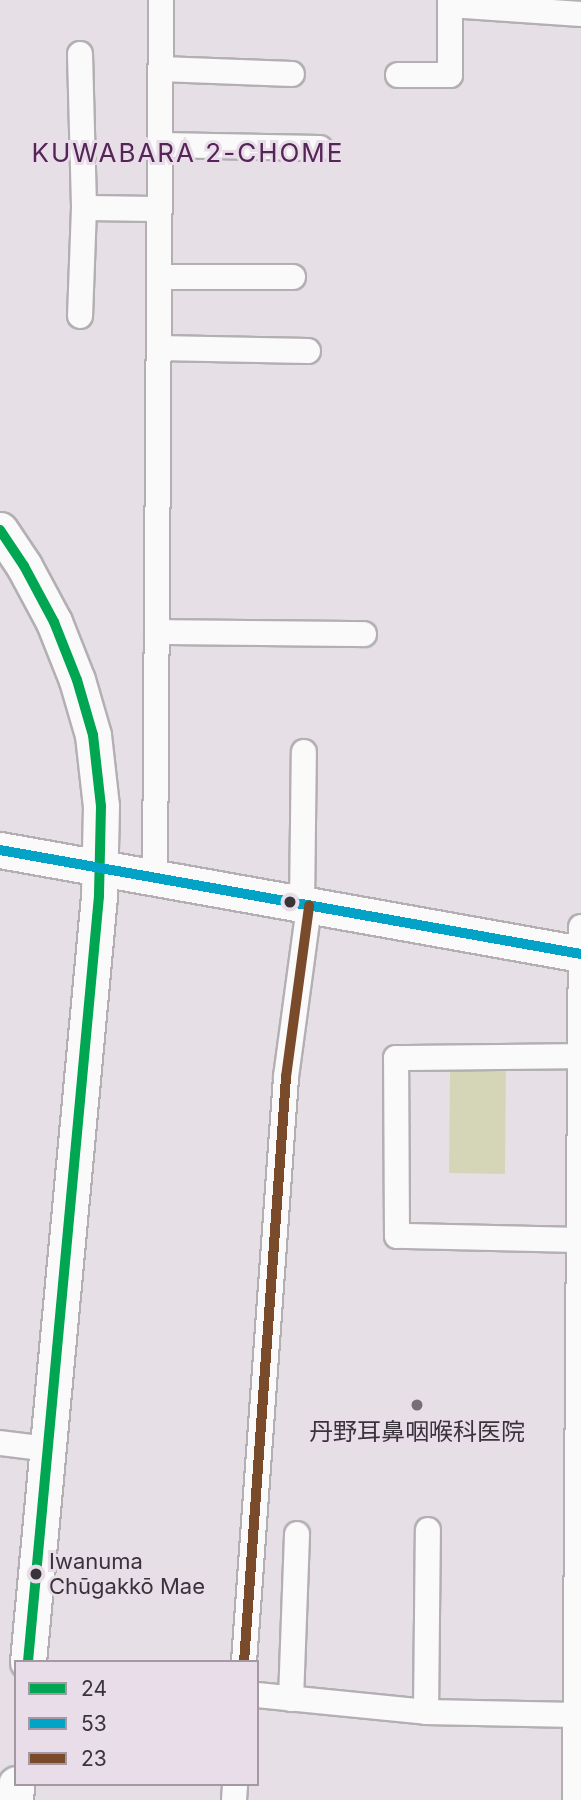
<!DOCTYPE html>
<meta charset="utf-8">
<style>
body{margin:0}
#map{position:relative;width:581px;height:1800px;overflow:hidden;background:#e6e0e6;font-family:Inter,"Noto Sans JP",sans-serif}
div>[style]{position:absolute}
.green>*{inset:0;background:#d5d6b8}
.roads{filter:drop-shadow(2px 0 #b3afb3) drop-shadow(-2px 0 #b3afb3) drop-shadow(0 2px #b3afb3) drop-shadow(0 -2px #b3afb3)}
.street>*{height:24px;margin:-12px;padding:0 12px;transform-origin:12px;border-radius:12px;background:#fbfafb}
.secondary>*{height:35px;margin:-17.5px;padding:0 17.5px;transform-origin:17.5px;border-radius:17.5px;background:#fbfafb}
.bus-1>*{height:10px;margin:-5px;padding:0 5px;transform-origin:5px;border-radius:5px;background:#00a651}
.bus-2>*{height:10px;margin:-5px;padding:0 5px;transform-origin:5px;border-radius:5px;background:#03a3c7}
.bus-3>*{height:10px;margin:-5px;padding:0 5px;transform-origin:5px;border-radius:5px;background:#7a4b2a}
.dots>*{width:19px;height:19px;translate:-50% -50%;box-sizing:border-box;border:4px solid #e8dde9;border-radius:50%}
span{translate:-50% -50%;white-space:nowrap;text-align:center;line-height:1.15;-webkit-text-stroke:6px #e8dde9;paint-order:stroke}
.bus-label{font-size:22px;color:#393439}
.left{translate:0 -50%;text-align:left}
.poi-label{font-size:24px;color:#393439}
.neighbourhood-label{font-size:26px;color:#552557;letter-spacing:2px}
.legend{position:absolute;left:14px;top:1660px;width:245px;height:126px;box-sizing:border-box;background:#e8dde9;border:2px solid #a299a3;margin:0;padding:9px 12px;list-style:none;font-size:21px;color:#393439}
.legend li{display:flex;align-items:center;gap:14px;height:35px}
.legend b{width:35px;border:2px solid #a299a3}
</style>
<div id="map">
<div class="green">
<i style="clip-path:polygon(450px 1066px,506px 1067px,505px 1174px,449px 1173px)"></i>
</div>
<div class="roads">
<div class="street">
<i style="left:450px;top:0;width:5px;rotate:90deg"></i>
<i style="left:450px;top:5px;width:131px;rotate:3.9deg"></i>
<i style="left:80px;top:54px;width:154px;rotate:88.5deg"></i>
<i style="left:84px;top:208px;width:108px;rotate:92.1deg"></i>
<i style="left:161px;top:69px;width:131px;rotate:2.2deg"></i>
<i style="left:398px;top:75px;width:52px"></i>
<i style="left:450px;top:75px;width:70px;rotate:-90deg"></i>
<i style="left:160px;top:145px;width:160px;rotate:1.1deg"></i>
<i style="left:84px;top:208px;width:76px;rotate:0.8deg"></i>
<i style="left:159px;top:277px;width:134px"></i>
<i style="left:159px;top:348px;width:149px;rotate:1.2deg"></i>
<i style="left:157px;top:632px;width:207px;rotate:0.6deg"></i>
<i style="left:155px;top:877px;width:877px;rotate:-89.61deg"></i>
<i style="left:302px;top:905px;width:153px;rotate:-89.3deg"></i>
<i style="left:578px;top:1240px;width:181px;rotate:-178.7deg"></i>
<i style="left:397px;top:1236px;width:178px;rotate:-90.3deg"></i>
<i style="left:396px;top:1058px;width:184px;rotate:-0.6deg"></i>
<i style="left:0;top:1443px;width:48px;rotate:7.1deg"></i>
<i style="left:244px;top:1662px;width:587px;rotate:-85.89deg"></i>
<i style="left:286px;top:1077px;width:173px;rotate:-82.3deg"></i>
<i style="left:257px;top:1695px;width:170px;rotate:5.7deg"></i>
<i style="left:426px;top:1712px;width:150px;rotate:1.1deg"></i>
<i style="left:291px;top:1699px;width:165px;rotate:-87.9deg"></i>
<i style="left:426px;top:1712px;width:182px;rotate:-89.4deg"></i>
<i style="left:234px;top:1800px;width:16px;rotate:-86deg"></i>
<i style="left:575px;top:1800px;width:873px;rotate:-89.61deg"></i>
</div>
<div class="secondary">
<i style="left:0;top:530px;width:43px;rotate:56.3deg"></i>
<i style="left:24px;top:566px;width:64px;rotate:61.8deg"></i>
<i style="left:54px;top:622px;width:62px;rotate:68.4deg"></i>
<i style="left:77px;top:680px;width:57px;rotate:73.8deg"></i>
<i style="left:93px;top:735px;width:71px;rotate:83.6deg"></i>
<i style="left:101px;top:806px;width:90px;rotate:91.3deg"></i>
<i style="left:99px;top:896px;width:769px;rotate:95.3deg"></i>
<i style="left:0;top:850px;width:590px;rotate:10.15deg"></i>
<i style="left:15px;top:1800px;width:16px;rotate:-86deg"></i>
</div>
</div>
<div class="bus-1">
<i style="left:0;top:530px;width:43px;rotate:56.3deg"></i>
<i style="left:24px;top:566px;width:64px;rotate:61.8deg"></i>
<i style="left:54px;top:622px;width:62px;rotate:68.4deg"></i>
<i style="left:77px;top:680px;width:57px;rotate:73.8deg"></i>
<i style="left:93px;top:735px;width:71px;rotate:83.6deg"></i>
<i style="left:101px;top:806px;width:90px;rotate:91.3deg"></i>
<i style="left:99px;top:896px;width:769px;rotate:95.3deg"></i>
</div>
<div class="bus-2">
<i style="left:0;top:850px;width:590px;rotate:10.15deg"></i>
</div>
<div class="bus-3">
<i style="left:244px;top:1662px;width:587px;rotate:-85.89deg"></i>
<i style="left:286px;top:1077px;width:173px;rotate:-82.3deg"></i>
</div>
<div class="dots">
<i style="left:290px;top:902px;background:#393439"></i>
<i style="left:417px;top:1405px;background:#767076"></i>
<i style="left:36px;top:1574px;background:#393439"></i>
</div>
<div class="bus-label">
<span class="left" style="left:49px;top:1574px">Iwanuma<br>Chūgakkō Mae</span>
</div>
<div class="poi-label">
<span style="left:417px;top:1432px">丹野耳鼻咽喉科医院</span>
</div>
<div class="neighbourhood-label">
<span style="left:188px;top:153px">KUWABARA 2-CHOME</span>
</div>
<ul class="legend">
<li><b style="height:9px;background:#00a651"></b>24</li>
<li><b style="height:9px;background:#03a3c7"></b>53</li>
<li><b style="height:9px;background:#7a4b2a"></b>23</li>
</ul>
</div>
